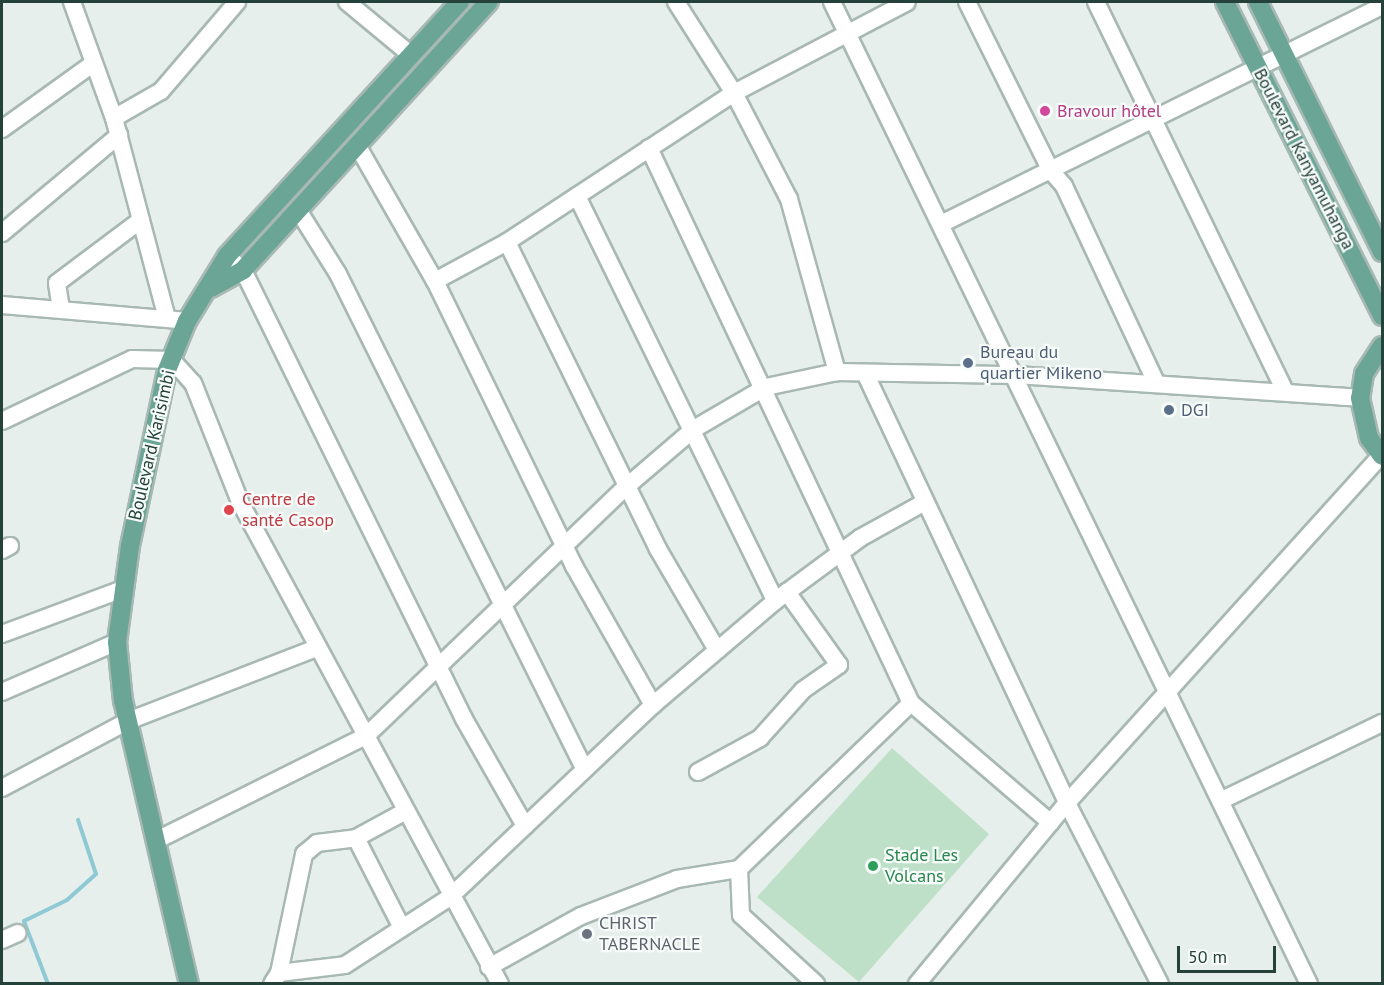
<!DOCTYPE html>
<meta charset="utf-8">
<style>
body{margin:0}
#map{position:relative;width:1384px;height:985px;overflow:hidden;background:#e6efeb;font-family:"PT Sans",sans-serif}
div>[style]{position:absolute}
.green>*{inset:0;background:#bfe0c8}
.stream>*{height:4px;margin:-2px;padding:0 2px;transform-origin:2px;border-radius:2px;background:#8ec9d4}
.roads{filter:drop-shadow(2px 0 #a8b8b2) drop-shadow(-2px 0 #a8b8b2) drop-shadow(0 2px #a8b8b2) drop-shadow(0 -2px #a8b8b2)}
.minor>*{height:16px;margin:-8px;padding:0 8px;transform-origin:8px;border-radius:8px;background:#fff}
.major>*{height:18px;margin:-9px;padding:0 9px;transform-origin:9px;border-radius:9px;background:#6aa596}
.dots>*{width:16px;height:16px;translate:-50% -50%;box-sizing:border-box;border:3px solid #f7fbf9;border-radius:50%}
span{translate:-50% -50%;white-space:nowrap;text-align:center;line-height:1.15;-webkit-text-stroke:4.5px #f7fbf9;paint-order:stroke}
.hotel-label{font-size:18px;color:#b23c85}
.left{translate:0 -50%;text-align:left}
.street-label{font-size:18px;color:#24423a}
.service-label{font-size:18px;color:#4e5e75}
.health-label{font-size:18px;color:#be3a42}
.leisure-label{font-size:18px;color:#27864d}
.worship-label{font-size:18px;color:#5b616d}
.frame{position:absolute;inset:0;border:3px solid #24423a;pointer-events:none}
.scale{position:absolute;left:1177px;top:946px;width:99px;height:27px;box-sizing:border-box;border:3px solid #24423a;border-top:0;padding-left:8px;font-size:18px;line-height:21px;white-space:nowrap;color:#24423a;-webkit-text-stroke:4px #f7fbf9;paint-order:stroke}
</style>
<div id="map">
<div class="green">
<i style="clip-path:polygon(892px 748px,989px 834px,859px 982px,757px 897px)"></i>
</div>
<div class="stream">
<i style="left:48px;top:984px;width:67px;rotate:-110.9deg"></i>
<i style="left:24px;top:921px;width:48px;rotate:-26deg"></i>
<i style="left:67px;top:900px;width:39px;rotate:-42deg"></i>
<i style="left:96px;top:874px;width:57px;rotate:-108.4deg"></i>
</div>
<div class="roads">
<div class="minor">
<i style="left:72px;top:2px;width:123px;rotate:70.1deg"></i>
<i style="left:114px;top:118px;width:204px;rotate:75.2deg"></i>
<i style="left:347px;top:2px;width:83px;rotate:39.6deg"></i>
<i style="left:676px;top:2px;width:108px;rotate:57.5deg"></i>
<i style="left:734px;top:93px;width:119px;rotate:62.6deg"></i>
<i style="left:789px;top:199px;width:180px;rotate:74.5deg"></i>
<i style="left:832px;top:2px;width:1092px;rotate:64.09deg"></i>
<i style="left:967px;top:2px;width:189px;rotate:63.6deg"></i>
<i style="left:1051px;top:171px;width:20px;rotate:49deg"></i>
<i style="left:1064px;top:186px;width:214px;rotate:64.9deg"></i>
<i style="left:1096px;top:2px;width:432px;rotate:64.1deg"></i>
<i style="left:114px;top:118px;width:54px;rotate:-29.9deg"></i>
<i style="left:161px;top:91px;width:117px;rotate:-49.5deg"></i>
<i style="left:2px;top:129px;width:113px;rotate:-35.7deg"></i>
<i style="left:357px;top:145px;width:157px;rotate:60.2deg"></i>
<i style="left:435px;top:281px;width:317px;rotate:64deg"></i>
<i style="left:574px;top:566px;width:160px;rotate:60.4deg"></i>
<i style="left:649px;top:148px;width:614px;rotate:64.73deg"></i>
<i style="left:911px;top:703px;width:184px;rotate:40.6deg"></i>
<i style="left:577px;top:196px;width:451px;rotate:63.9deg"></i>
<i style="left:298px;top:210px;width:75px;rotate:58deg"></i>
<i style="left:338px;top:274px;width:552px;rotate:63.53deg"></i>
<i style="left:943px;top:223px;width:490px;rotate:-26.3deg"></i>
<i style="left:2px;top:233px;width:153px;rotate:-39.9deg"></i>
<i style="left:507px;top:242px;width:342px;rotate:63.8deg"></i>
<i style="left:658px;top:549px;width:117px;rotate:59.7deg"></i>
<i style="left:227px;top:256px;width:21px;rotate:41deg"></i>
<i style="left:243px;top:270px;width:500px;rotate:63.79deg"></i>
<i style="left:464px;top:719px;width:123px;rotate:60.3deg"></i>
<i style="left:435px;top:281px;width:82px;rotate:-28.4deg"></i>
<i style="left:507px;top:242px;width:272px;rotate:-33.3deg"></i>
<i style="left:734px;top:93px;width:195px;rotate:-27.7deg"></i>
<i style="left:2px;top:305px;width:186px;rotate:4.9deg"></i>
<i style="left:61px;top:309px;width:26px;rotate:-99deg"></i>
<i style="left:57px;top:283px;width:105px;rotate:-36.9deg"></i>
<i style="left:866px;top:375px;width:473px;rotate:64.8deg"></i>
<i style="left:1067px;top:803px;width:203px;rotate:62.8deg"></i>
<i style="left:2px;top:421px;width:144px;rotate:-25.5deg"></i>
<i style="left:132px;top:359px;width:40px;rotate:1.4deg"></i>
<i style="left:172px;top:360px;width:31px;rotate:48deg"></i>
<i style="left:193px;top:383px;width:128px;rotate:68.4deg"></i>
<i style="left:240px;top:502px;width:548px;rotate:61.66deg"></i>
<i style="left:2px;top:550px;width:9px;rotate:-27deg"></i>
<i style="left:2px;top:634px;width:129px;rotate:-20.4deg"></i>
<i style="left:2px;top:692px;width:125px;rotate:-23.5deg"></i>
<i style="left:698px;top:772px;width:71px;rotate:-28.7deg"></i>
<i style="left:760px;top:738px;width:64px;rotate:-48.1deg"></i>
<i style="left:803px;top:690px;width:44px;rotate:-34.8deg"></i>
<i style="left:839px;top:665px;width:90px;rotate:-125.5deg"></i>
<i style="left:2px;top:788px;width:143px;rotate:-28deg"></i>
<i style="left:128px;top:721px;width:202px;rotate:-21.2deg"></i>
<i style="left:1222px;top:800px;width:178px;rotate:-25.7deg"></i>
<i style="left:356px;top:838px;width:97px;rotate:62.9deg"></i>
<i style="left:157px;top:840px;width:233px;rotate:-26.5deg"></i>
<i style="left:366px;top:736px;width:360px;rotate:-43.8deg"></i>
<i style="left:626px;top:487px;width:89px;rotate:-40.5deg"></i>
<i style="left:694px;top:429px;width:83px;rotate:-30.3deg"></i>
<i style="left:766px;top:387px;width:73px;rotate:-11.9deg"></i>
<i style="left:837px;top:372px;width:179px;rotate:1deg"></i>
<i style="left:1016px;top:375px;width:345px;rotate:3.8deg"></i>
<i style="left:2px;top:940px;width:17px;rotate:-24deg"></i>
<i style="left:489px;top:967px;width:105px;rotate:-29deg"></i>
<i style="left:581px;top:916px;width:103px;rotate:-21.1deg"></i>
<i style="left:677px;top:879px;width:63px;rotate:-9.2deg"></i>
<i style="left:279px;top:973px;width:66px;rotate:-6.9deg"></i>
<i style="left:345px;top:965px;width:125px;rotate:-32.9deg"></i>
<i style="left:450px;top:897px;width:279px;rotate:-43.4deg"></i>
<i style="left:653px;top:705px;width:160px;rotate:-40.4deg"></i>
<i style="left:775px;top:601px;width:106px;rotate:-36.5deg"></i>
<i style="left:860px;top:538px;width:74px;rotate:-29deg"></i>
<i style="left:272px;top:984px;width:13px;rotate:-58deg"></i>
<i style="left:279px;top:973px;width:122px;rotate:-78.1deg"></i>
<i style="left:304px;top:854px;width:17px;rotate:-40deg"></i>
<i style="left:317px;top:843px;width:39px;rotate:-7deg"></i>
<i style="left:356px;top:838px;width:57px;rotate:-28.4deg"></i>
<i style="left:816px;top:984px;width:102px;rotate:-137.4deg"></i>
<i style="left:741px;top:915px;width:46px;rotate:-92.5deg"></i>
<i style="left:739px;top:869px;width:239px;rotate:-44deg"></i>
<i style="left:917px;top:984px;width:235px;rotate:-50.4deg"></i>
<i style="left:1067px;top:803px;width:469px;rotate:-47.9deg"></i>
</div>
<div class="major">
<i style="left:1225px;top:2px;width:351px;rotate:63.4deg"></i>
<i style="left:1258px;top:2px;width:279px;rotate:63.6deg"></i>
<i style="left:211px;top:288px;width:37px;rotate:-29deg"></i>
<i style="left:243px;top:270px;width:364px;rotate:-47.5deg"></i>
<i style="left:1382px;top:346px;width:33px;rotate:123deg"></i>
<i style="left:1364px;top:374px;width:24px;rotate:99deg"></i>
<i style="left:1360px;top:398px;width:41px;rotate:77.3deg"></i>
<i style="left:1369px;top:438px;width:22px;rotate:54deg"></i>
<i style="left:189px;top:984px;width:291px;rotate:-103.1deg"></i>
<i style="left:123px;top:701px;width:59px;rotate:-95.8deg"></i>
<i style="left:117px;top:642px;width:97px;rotate:-82.3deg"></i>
<i style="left:130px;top:546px;width:180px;rotate:-78.1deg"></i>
<i style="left:167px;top:370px;width:53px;rotate:-67.8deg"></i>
<i style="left:187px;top:321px;width:76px;rotate:-58.4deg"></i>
<i style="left:227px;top:256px;width:345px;rotate:-47.5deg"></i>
</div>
</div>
<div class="dots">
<i style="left:1045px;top:111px;background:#d1479c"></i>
<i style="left:968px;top:363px;background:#5c6f8a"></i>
<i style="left:1169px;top:410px;background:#5c6f8a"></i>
<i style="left:229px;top:510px;background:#e0444e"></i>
<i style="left:873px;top:866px;background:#2e9e5b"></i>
<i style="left:587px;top:934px;background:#6b7280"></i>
</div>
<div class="hotel-label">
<span class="left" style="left:1057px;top:111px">Bravour hôtel</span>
</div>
<div class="street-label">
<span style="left:1304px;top:159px;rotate:63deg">Boulevard Kanyamuhanga</span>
<span style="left:152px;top:445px;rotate:-77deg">Boulevard Karisimbi</span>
</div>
<div class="service-label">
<span class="left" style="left:980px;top:363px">Bureau du<br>quartier Mikeno</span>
<span class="left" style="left:1181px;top:410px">DGI</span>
</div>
<div class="health-label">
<span class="left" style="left:242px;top:510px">Centre de<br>santé Casop</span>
</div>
<div class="leisure-label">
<span class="left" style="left:885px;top:866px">Stade Les<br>Volcans</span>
</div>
<div class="worship-label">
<span class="left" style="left:599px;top:934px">CHRIST<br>TABERNACLE</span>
</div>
<div class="frame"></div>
<div class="scale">50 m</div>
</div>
